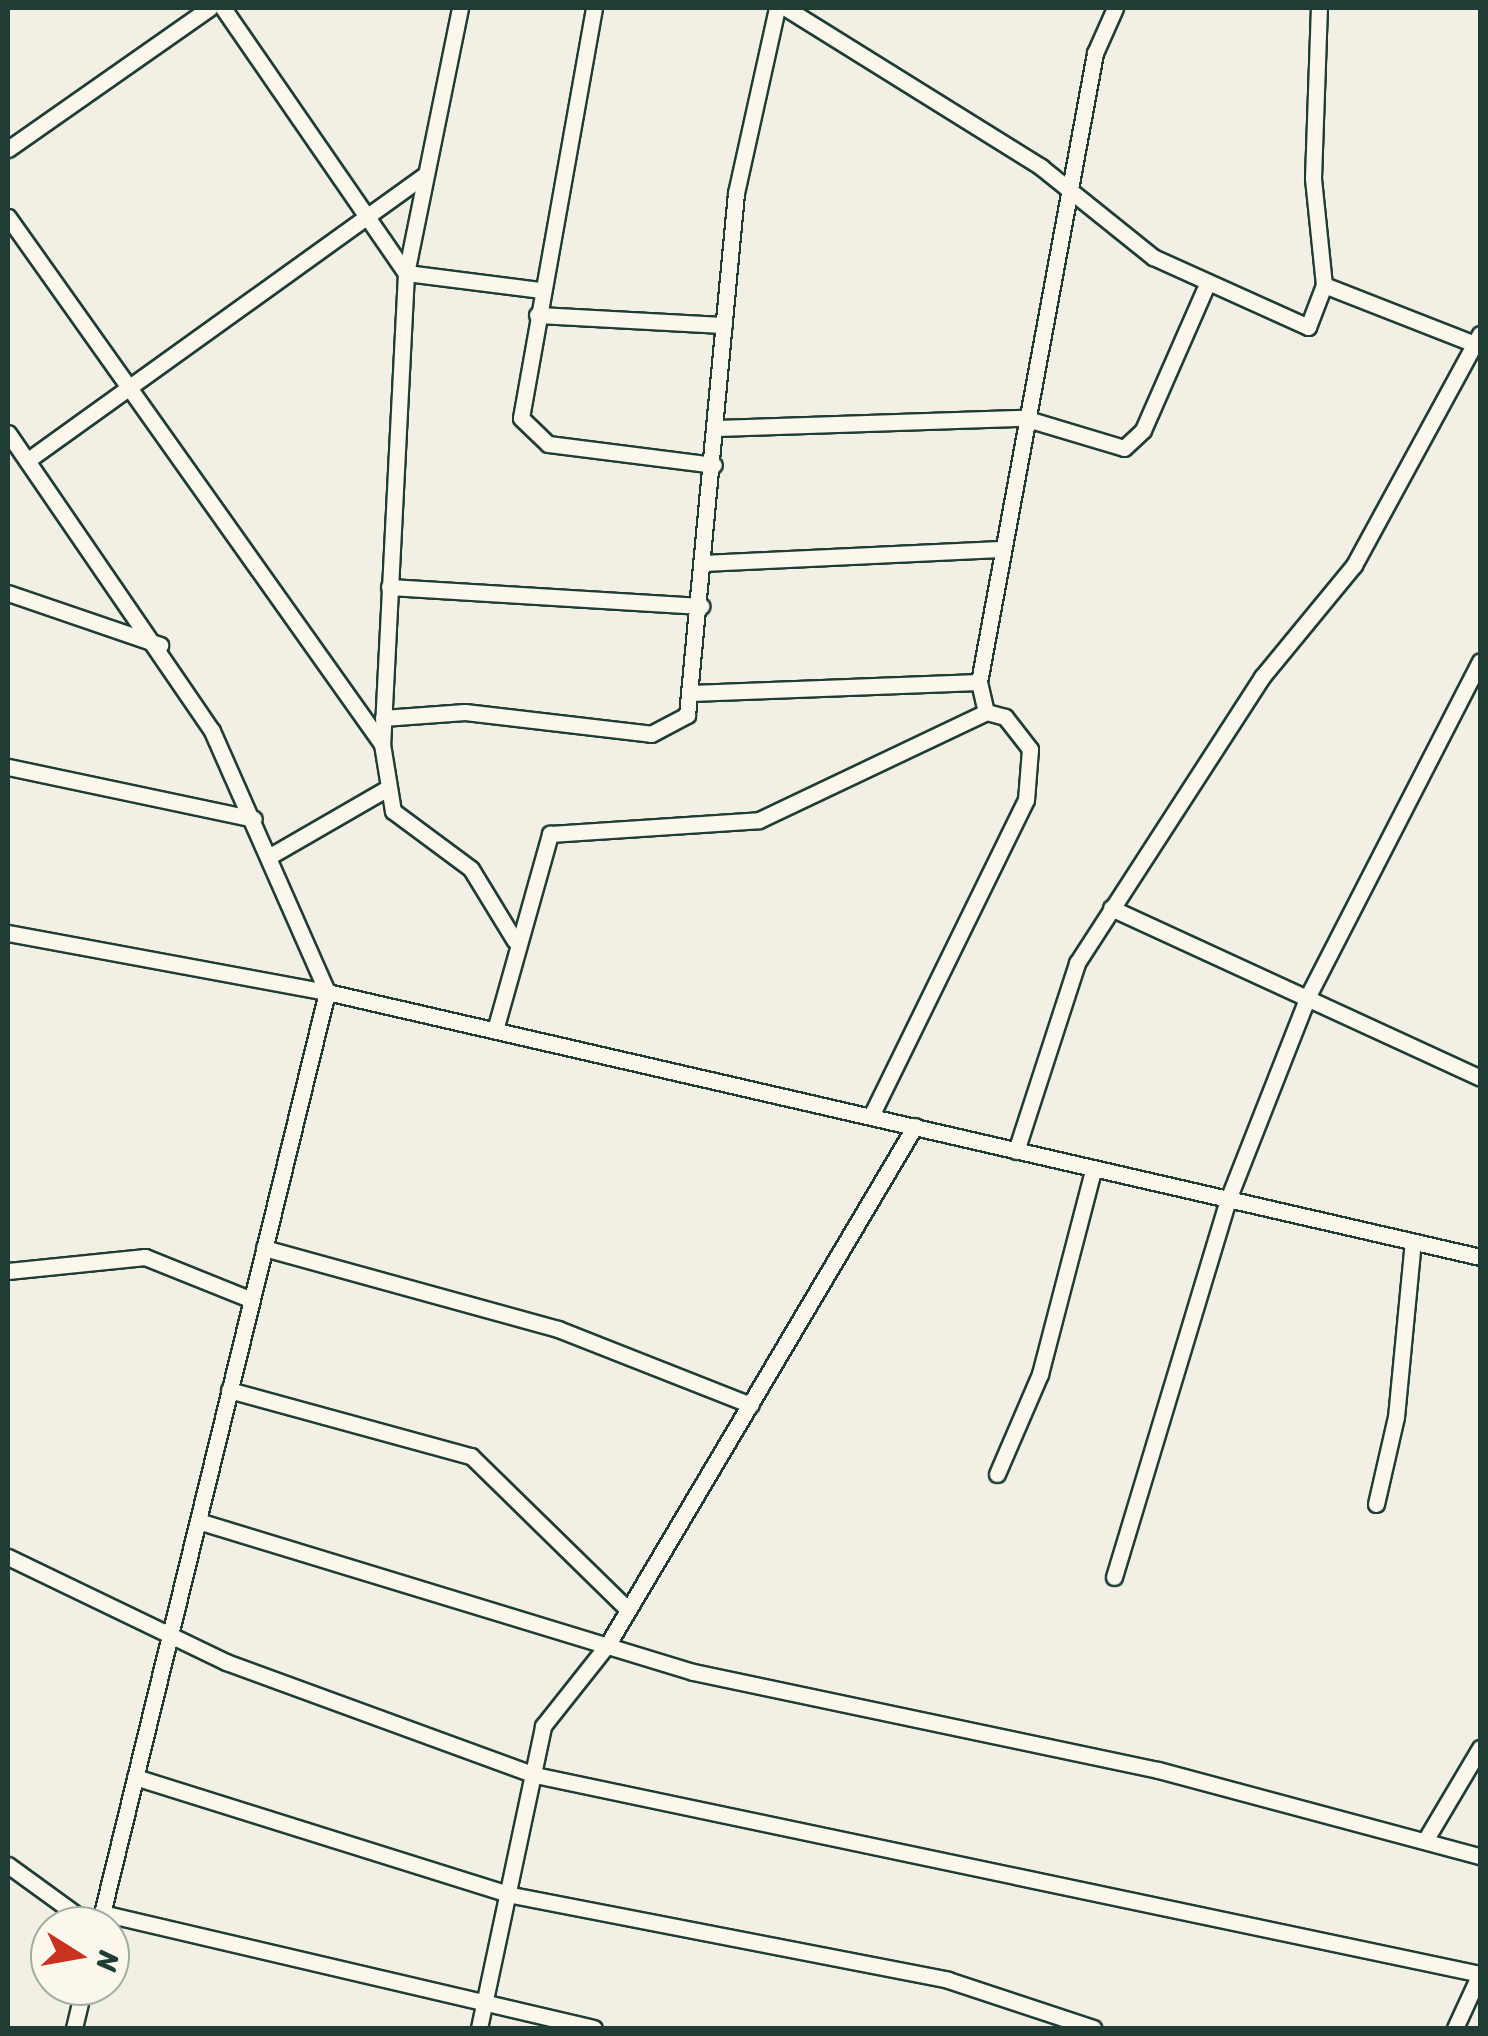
<!DOCTYPE html>
<style>
body{margin:0}
#map{position:relative;width:1488px;height:2036px;overflow:hidden;background:#f2f0e5;font-family:Sriracha,sans-serif}
div>[style]{position:absolute}
.roads{filter:drop-shadow(2px 0 #1f3d34) drop-shadow(-2px 0 #1f3d34) drop-shadow(0 2px #1f3d34) drop-shadow(0 -2px #1f3d34)}
.street>*{height:15px;margin:-7.5px;padding:0 7.5px;transform-origin:7.5px;border-radius:7.5px;background:#fbf7ec}
span{translate:-50% -50%;white-space:nowrap;text-align:center;line-height:1.15;-webkit-text-stroke:8px #fbf7ec;paint-order:stroke}
.frame{position:absolute;inset:0;border:10px solid #1f3d34;pointer-events:none}
.north{position:absolute;left:30px;top:1906px;width:100px;height:100px;box-sizing:border-box;background:#fbf7ec;border:2px solid #a3ada2;border-radius:50%;rotate:101deg;font-size:28px;font-weight:700;line-height:40px;text-align:center;color:#1f3d34}
.north::after{content:'';display:block;margin:auto;width:35px;height:45px;background:#c8321e;clip-path:polygon(50% 0,100% 100%,50% 72%,0 100%)}
</style>
<div id="map">
<div class="roads">
<div class="street">
<i style="left:223px;top:8px;width:322px;rotate:55.4deg"></i>
<i style="left:406px;top:273px;width:135px;rotate:7.2deg"></i>
<i style="left:460px;top:8px;width:270px;rotate:101.5deg"></i>
<i style="left:406px;top:273px;width:472px;rotate:92.9deg"></i>
<i style="left:382px;top:744px;width:68px;rotate:80.7deg"></i>
<i style="left:393px;top:811px;width:97px;rotate:36.6deg"></i>
<i style="left:471px;top:869px;width:84px;rotate:58.6deg"></i>
<i style="left:594px;top:8px;width:416px;rotate:100.1deg"></i>
<i style="left:521px;top:418px;width:37px;rotate:44deg"></i>
<i style="left:548px;top:444px;width:167px;rotate:7.2deg"></i>
<i style="left:786px;top:8px;width:301px;rotate:31.9deg"></i>
<i style="left:1041px;top:167px;width:144px;rotate:38.8deg"></i>
<i style="left:1153px;top:257px;width:170px;rotate:24.3deg"></i>
<i style="left:1308px;top:327px;width:45px;rotate:-69.1deg"></i>
<i style="left:1324px;top:285px;width:108px;rotate:-95.9deg"></i>
<i style="left:1313px;top:178px;width:170px;rotate:-88deg"></i>
<i style="left:8px;top:149px;width:246px;rotate:-35deg"></i>
<i style="left:8px;top:217px;width:646px;rotate:54.64deg"></i>
<i style="left:1324px;top:285px;width:168px;rotate:21.4deg"></i>
<i style="left:537px;top:315px;width:187px;rotate:3.1deg"></i>
<i style="left:717px;top:428px;width:307px;rotate:-1.9deg"></i>
<i style="left:1024px;top:418px;width:104px;rotate:16.7deg"></i>
<i style="left:1124px;top:448px;width:26px;rotate:-43deg"></i>
<i style="left:1143px;top:430px;width:159px;rotate:-66.3deg"></i>
<i style="left:8px;top:433px;width:361px;rotate:55.6deg"></i>
<i style="left:212px;top:731px;width:285px;rotate:66.2deg"></i>
<i style="left:327px;top:992px;width:961px;rotate:103.72deg"></i>
<i style="left:28px;top:460px;width:488px;rotate:-35.7deg"></i>
<i style="left:705px;top:563px;width:293px;rotate:-2.7deg"></i>
<i style="left:389px;top:587px;width:313px;rotate:3.5deg"></i>
<i style="left:8px;top:593px;width:161px;rotate:18.9deg"></i>
<i style="left:979px;top:682px;width:640px;rotate:-79.55deg"></i>
<i style="left:1095px;top:53px;width:49px;rotate:-66deg"></i>
<i style="left:691px;top:693px;width:288px;rotate:-2.2deg"></i>
<i style="left:979px;top:682px;width:31px;rotate:77deg"></i>
<i style="left:383px;top:718px;width:82px;rotate:-4.2deg"></i>
<i style="left:465px;top:712px;width:187px;rotate:6.7deg"></i>
<i style="left:651px;top:734px;width:41px;rotate:-27.8deg"></i>
<i style="left:687px;top:715px;width:524px;rotate:-84.64deg"></i>
<i style="left:736px;top:193px;width:189px;rotate:-77.5deg"></i>
<i style="left:8px;top:767px;width:251px;rotate:11.9deg"></i>
<i style="left:270px;top:856px;width:134px;rotate:-30deg"></i>
<i style="left:1111px;top:908px;width:406px;rotate:24.7deg"></i>
<i style="left:8px;top:933px;width:324px;rotate:10.5deg"></i>
<i style="left:327px;top:992px;width:1183px;rotate:12.94deg"></i>
<i style="left:495px;top:1030px;width:204px;rotate:-74.3deg"></i>
<i style="left:550px;top:834px;width:209px;rotate:-3.8deg"></i>
<i style="left:759px;top:820px;width:251px;rotate:-25.4deg"></i>
<i style="left:871px;top:1116px;width:352px;rotate:-63.9deg"></i>
<i style="left:1026px;top:800px;width:51px;rotate:-85.5deg"></i>
<i style="left:1030px;top:749px;width:41px;rotate:-128deg"></i>
<i style="left:1005px;top:717px;width:20px;rotate:-165deg"></i>
<i style="left:1016px;top:1151px;width:198px;rotate:-72deg"></i>
<i style="left:1077px;top:963px;width:341px;rotate:-57.1deg"></i>
<i style="left:1262px;top:677px;width:145px;rotate:-50.6deg"></i>
<i style="left:1354px;top:565px;width:263px;rotate:-61.4deg"></i>
<i style="left:264px;top:1248px;width:305px;rotate:15.4deg"></i>
<i style="left:558px;top:1329px;width:207px;rotate:21.5deg"></i>
<i style="left:8px;top:1271px;width:138px;rotate:-5.8deg"></i>
<i style="left:145px;top:1257px;width:115px;rotate:21.9deg"></i>
<i style="left:229px;top:1390px;width:251px;rotate:15.3deg"></i>
<i style="left:471px;top:1456px;width:220px;rotate:44.4deg"></i>
<i style="left:997px;top:1474px;width:109px;rotate:-66.7deg"></i>
<i style="left:1040px;top:1374px;width:211px;rotate:-75.4deg"></i>
<i style="left:1376px;top:1504px;width:89px;rotate:-77.1deg"></i>
<i style="left:1396px;top:1417px;width:176px;rotate:-84.5deg"></i>
<i style="left:198px;top:1521px;width:518px;rotate:16.96deg"></i>
<i style="left:693px;top:1672px;width:475px;rotate:11.9deg"></i>
<i style="left:1158px;top:1770px;width:333px;rotate:15deg"></i>
<i style="left:8px;top:1557px;width:242px;rotate:25.7deg"></i>
<i style="left:226px;top:1662px;width:329px;rotate:20.1deg"></i>
<i style="left:535px;top:1775px;width:966px;rotate:11.89deg"></i>
<i style="left:1114px;top:1577px;width:392px;rotate:-73.2deg"></i>
<i style="left:1227px;top:1202px;width:224px;rotate:-68.5deg"></i>
<i style="left:1309px;top:994px;width:374px;rotate:-62.8deg"></i>
<i style="left:135px;top:1777px;width:395px;rotate:17.4deg"></i>
<i style="left:512px;top:1895px;width:444px;rotate:11deg"></i>
<i style="left:948px;top:1980px;width:153px;rotate:18.3deg"></i>
<i style="left:1426px;top:1839px;width:106px;rotate:-59.3deg"></i>
<i style="left:8px;top:1865px;width:104px;rotate:36deg"></i>
<i style="left:102px;top:1913px;width:505px;rotate:13.16deg"></i>
<i style="left:74px;top:2028px;width:43px;rotate:-76.6deg"></i>
<i style="left:479px;top:2028px;width:309px;rotate:-78deg"></i>
<i style="left:543px;top:1726px;width:105px;rotate:-51.6deg"></i>
<i style="left:608px;top:1644px;width:602px;rotate:-59.35deg"></i>
<i style="left:1455px;top:2028px;width:60px;rotate:-65.2deg"></i>
</div>
</div>
<div class="frame"></div>
<div class="north">N</div>
</div>
